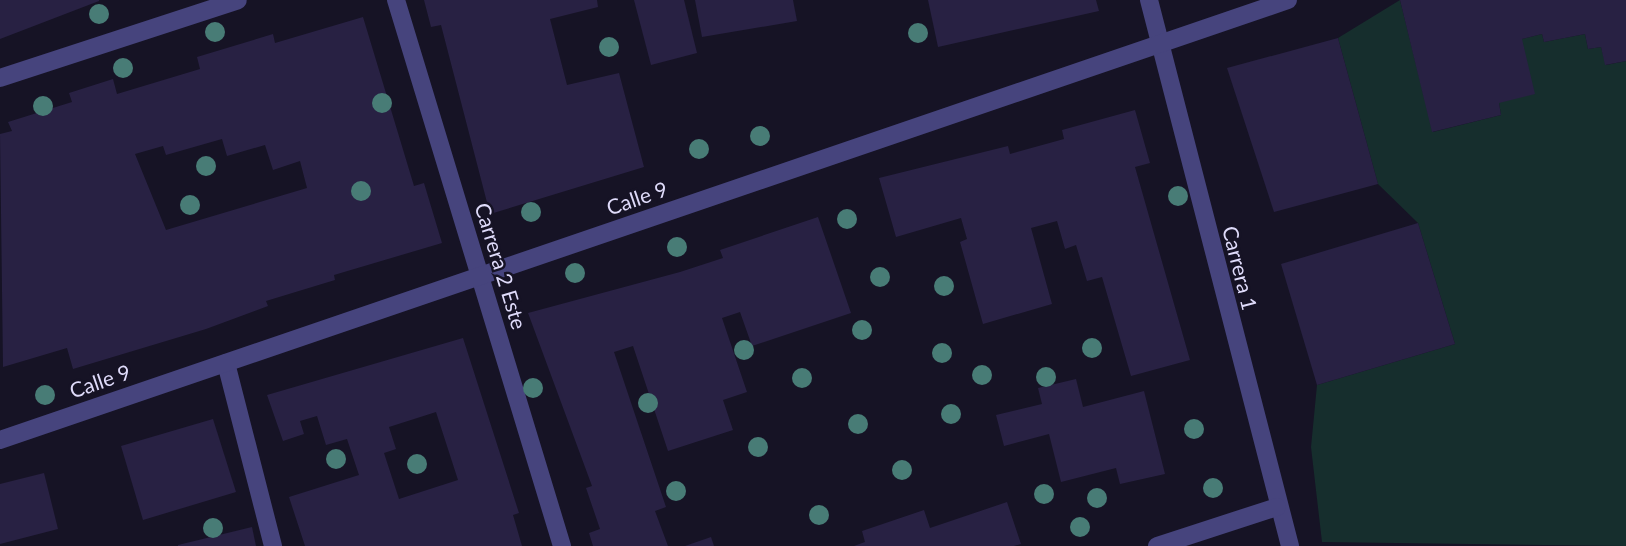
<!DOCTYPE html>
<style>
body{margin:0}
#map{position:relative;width:1626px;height:546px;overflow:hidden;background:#161325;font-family:Lato,sans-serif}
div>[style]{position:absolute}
.green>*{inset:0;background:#162e2d}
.building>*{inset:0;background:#282143}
.street>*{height:18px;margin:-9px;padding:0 9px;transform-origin:9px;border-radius:9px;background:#46447d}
.trees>*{width:20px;height:20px;margin:-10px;border-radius:50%;background:#487c76}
span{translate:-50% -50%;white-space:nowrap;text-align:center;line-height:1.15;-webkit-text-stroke:5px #161325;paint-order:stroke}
.street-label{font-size:21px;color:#dfdbfa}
</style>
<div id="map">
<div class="green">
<i style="clip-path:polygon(1400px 0,1433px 132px,1501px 115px,1499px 103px,1522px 39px,1542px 34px,1544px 42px,1585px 34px,1588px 49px,1601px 47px,1606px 65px,1626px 61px,1626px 546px,1322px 542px,1311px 447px,1317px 385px,1455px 344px,1418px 223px,1378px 184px,1338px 38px)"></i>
</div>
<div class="building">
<i style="clip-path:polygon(0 0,99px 0,99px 1px,0 39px)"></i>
<i style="clip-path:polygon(424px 0,597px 0,598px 7px,550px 19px,567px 85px,619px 73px,644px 167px,490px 214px,441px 25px,431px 27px)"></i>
<i style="clip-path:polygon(634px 0,684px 0,697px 53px,651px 65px)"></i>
<i style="clip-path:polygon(695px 0,793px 0,797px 21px,702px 37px)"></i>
<i style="clip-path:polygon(928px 0,1096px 0,1099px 11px,938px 47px)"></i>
<i style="clip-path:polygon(1400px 0,1626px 0,1626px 61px,1605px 65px,1601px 47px,1588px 49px,1585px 34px,1544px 42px,1542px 34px,1522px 39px,1535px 94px,1499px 103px,1501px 115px,1432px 132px)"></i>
<i style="clip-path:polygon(evenodd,363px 17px,414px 186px,424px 183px,442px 243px,334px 275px,335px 280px,266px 301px,268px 306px,206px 329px,73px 369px,67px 348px,3px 367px,0 134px,12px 131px,8px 122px,72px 102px,69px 93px,113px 79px,117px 94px,200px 69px,197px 57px,273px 34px,275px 43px,363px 17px,222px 139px,227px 156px,265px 145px,273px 170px,300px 161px,307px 188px,166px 230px,135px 154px,163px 146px,166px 155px,222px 139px)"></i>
<i style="clip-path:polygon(1338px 38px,1378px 184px,1274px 212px,1227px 68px)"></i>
<i style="clip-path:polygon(1135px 110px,1150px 163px,1135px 167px,1190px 360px,1131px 376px,1102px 277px,1087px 281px,1076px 245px,1065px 249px,1057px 221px,1031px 228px,1052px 304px,983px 324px,960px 242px,967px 239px,961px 218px,896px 237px,879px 178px,1008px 146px,1010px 154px,1064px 139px,1062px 130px)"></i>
<i style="clip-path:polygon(818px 217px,851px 313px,752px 346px,740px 312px,722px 318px,747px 392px,723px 400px,733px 430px,668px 451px,633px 346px,614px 352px,666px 507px,655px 511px,668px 546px,593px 546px,589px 533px,600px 529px,586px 488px,592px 486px,528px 313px,680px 272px,723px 258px,720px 250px)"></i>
<i style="clip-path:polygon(1418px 223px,1455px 344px,1317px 385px,1281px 264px)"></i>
<i style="clip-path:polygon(evenodd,463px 338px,519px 513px,513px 515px,522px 546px,305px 546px,289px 497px,359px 475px,347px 439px,326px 445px,317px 416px,300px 421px,304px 434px,283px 441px,267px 395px,463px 338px,436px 412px,458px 480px,399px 499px,384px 453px,396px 449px,389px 427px,436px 412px)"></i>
<i style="clip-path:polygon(1076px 379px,1083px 407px,1144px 391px,1165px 474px,1120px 484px,1116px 468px,1061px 482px,1049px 434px,1004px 446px,996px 415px,1042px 404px,1038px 388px)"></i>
<i style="clip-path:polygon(213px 419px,236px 492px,143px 520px,121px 446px)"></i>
<i style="clip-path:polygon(44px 473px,58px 529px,0 544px,0 484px)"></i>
<i style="clip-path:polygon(1007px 502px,1021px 544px,1014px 546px,854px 546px,865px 542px,862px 531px,924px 510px,930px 528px)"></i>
<i style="clip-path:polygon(252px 527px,256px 546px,178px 546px,178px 545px)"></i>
<i style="clip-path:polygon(711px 537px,714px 546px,685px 546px)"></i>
</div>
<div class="street">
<i style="left:396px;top:0;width:571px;rotate:73.09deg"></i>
<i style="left:1149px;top:0;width:564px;rotate:75.52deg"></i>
<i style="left:0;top:78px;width:250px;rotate:-18.1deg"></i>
<i style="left:226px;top:363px;width:189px;rotate:75.6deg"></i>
<i style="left:0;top:440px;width:1361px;rotate:-18.86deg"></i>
<i style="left:1157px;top:546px;width:126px;rotate:-18deg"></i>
</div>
<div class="trees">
<i style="left:99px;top:14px"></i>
<i style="left:215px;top:32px"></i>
<i style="left:918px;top:33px"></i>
<i style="left:609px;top:47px"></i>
<i style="left:123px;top:68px"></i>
<i style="left:382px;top:103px"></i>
<i style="left:43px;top:106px"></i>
<i style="left:760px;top:136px"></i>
<i style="left:699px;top:149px"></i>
<i style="left:206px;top:166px"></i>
<i style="left:361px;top:191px"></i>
<i style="left:1178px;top:196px"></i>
<i style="left:190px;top:205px"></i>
<i style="left:531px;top:212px"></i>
<i style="left:847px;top:219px"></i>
<i style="left:677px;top:247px"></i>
<i style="left:575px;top:273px"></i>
<i style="left:880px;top:277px"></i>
<i style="left:944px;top:286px"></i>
<i style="left:862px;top:330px"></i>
<i style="left:1092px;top:348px"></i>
<i style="left:744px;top:350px"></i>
<i style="left:942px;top:353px"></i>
<i style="left:982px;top:375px"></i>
<i style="left:1046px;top:377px"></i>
<i style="left:802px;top:378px"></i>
<i style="left:533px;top:388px"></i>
<i style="left:45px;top:395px"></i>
<i style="left:648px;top:403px"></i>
<i style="left:951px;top:414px"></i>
<i style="left:858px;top:424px"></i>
<i style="left:1194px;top:429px"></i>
<i style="left:758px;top:447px"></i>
<i style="left:336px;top:459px"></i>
<i style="left:417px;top:464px"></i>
<i style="left:902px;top:470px"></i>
<i style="left:1213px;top:488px"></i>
<i style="left:676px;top:491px"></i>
<i style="left:1044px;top:494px"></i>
<i style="left:1097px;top:498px"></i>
<i style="left:819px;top:515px"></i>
<i style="left:1080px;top:527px"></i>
<i style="left:213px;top:528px"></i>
</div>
<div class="street-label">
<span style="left:637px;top:198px;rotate:-19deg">Calle 9</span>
<span style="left:501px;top:266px;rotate:73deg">Carrera 2 Este</span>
<span style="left:1240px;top:268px;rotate:76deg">Carrera 1</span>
<span style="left:100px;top:381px;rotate:-19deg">Calle 9</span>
</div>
</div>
